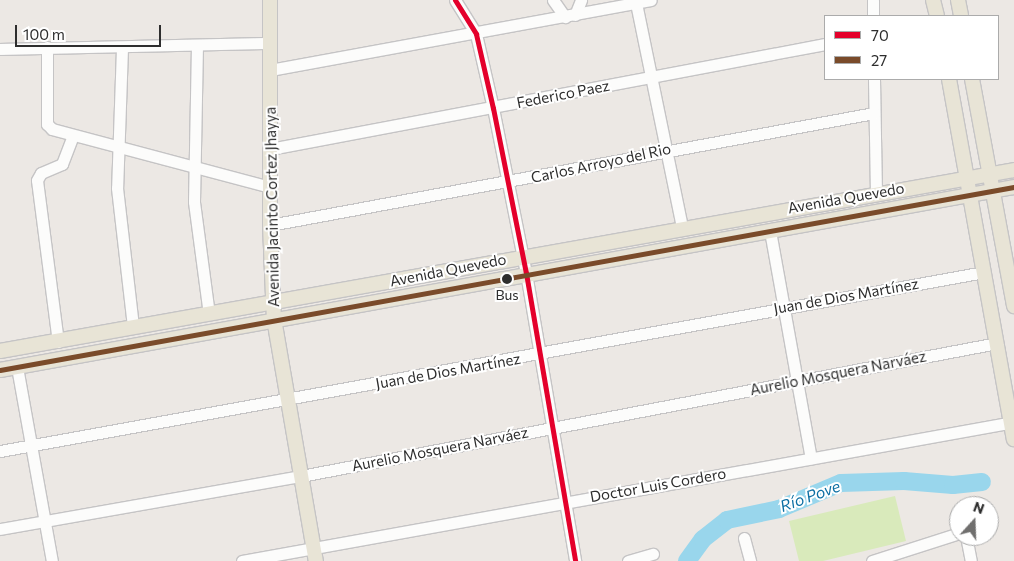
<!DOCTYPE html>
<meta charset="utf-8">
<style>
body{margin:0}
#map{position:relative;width:1014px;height:561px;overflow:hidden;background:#ece8e4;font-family:Commissioner,sans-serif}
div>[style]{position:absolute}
.pitch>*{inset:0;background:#d9eabb}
.river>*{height:18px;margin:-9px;padding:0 9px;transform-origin:9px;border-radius:9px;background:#99d6ec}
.roads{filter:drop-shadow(1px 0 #c5c4c5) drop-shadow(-1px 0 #c5c4c5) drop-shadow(0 1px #c5c4c5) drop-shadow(0 -1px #c5c4c5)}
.minor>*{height:11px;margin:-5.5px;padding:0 5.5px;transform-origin:5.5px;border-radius:5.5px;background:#fcfcfb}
.major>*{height:14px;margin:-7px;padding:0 7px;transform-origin:7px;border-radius:7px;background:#e8e4d6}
.bus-1>*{height:5px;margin:-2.5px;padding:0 2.5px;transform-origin:2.5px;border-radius:2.5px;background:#e4002b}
.bus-2>*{height:5px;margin:-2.5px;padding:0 2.5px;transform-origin:2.5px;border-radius:2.5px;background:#7a4b2a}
.dots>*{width:14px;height:14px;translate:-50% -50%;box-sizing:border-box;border:2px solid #fff;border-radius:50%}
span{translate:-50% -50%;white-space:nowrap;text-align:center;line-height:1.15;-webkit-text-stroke:4px #fff;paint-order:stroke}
.bus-label{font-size:14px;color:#2e2e2e}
.street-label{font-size:15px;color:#2e2e2e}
.water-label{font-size:16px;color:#0d6fa3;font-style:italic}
.legend{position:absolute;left:824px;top:15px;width:175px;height:65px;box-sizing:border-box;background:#fff;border:1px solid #ababab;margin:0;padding:6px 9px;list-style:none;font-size:15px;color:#2e2e2e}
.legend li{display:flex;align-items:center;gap:10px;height:25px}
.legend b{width:25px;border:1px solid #ababab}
.north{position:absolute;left:949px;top:496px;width:50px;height:50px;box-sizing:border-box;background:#fff;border:1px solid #ababab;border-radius:50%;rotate:20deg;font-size:14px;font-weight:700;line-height:20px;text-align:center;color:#2e2e2e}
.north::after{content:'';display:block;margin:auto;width:18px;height:22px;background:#706f6e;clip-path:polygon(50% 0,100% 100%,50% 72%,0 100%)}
.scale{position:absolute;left:15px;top:25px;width:146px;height:22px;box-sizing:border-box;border:2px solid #2e2e2e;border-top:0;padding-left:6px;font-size:15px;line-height:18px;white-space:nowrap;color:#2e2e2e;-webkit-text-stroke:4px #fff;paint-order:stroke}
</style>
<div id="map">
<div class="pitch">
<i style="clip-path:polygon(895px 496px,906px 541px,823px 561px,799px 561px,789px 521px)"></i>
</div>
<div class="river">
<i style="left:687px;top:561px;width:27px;rotate:-54deg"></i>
<i style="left:703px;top:539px;width:31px;rotate:-38deg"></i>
<i style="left:727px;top:520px;width:53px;rotate:-11.9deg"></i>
<i style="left:779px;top:509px;width:67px;rotate:-22.8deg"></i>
<i style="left:841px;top:483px;width:63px;rotate:-1.8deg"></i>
<i style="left:904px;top:481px;width:49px;rotate:4.7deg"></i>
<i style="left:953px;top:485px;width:29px;rotate:-6deg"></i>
</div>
<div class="roads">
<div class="minor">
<i style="left:455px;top:0;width:40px;rotate:58deg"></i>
<i style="left:476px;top:34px;width:76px;rotate:77.1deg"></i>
<i style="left:493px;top:108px;width:168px;rotate:78.7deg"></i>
<i style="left:526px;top:273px;width:292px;rotate:80.3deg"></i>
<i style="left:553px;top:0;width:21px;rotate:55deg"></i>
<i style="left:873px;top:0;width:16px;rotate:90deg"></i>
<i style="left:636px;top:3px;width:229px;rotate:78.4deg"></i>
<i style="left:575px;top:15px;width:16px;rotate:-68deg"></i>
<i style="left:197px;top:45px;width:157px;rotate:91.1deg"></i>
<i style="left:194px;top:202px;width:113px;rotate:82.4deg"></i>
<i style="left:47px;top:47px;width:77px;rotate:90deg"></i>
<i style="left:47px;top:124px;width:7px;rotate:45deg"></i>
<i style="left:52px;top:129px;width:226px;rotate:14.9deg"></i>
<i style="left:122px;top:48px;width:140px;rotate:92deg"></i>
<i style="left:117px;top:188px;width:140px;rotate:83.4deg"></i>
<i style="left:0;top:49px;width:270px;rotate:-1.3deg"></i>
<i style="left:270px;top:70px;width:387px;rotate:-10.4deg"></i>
<i style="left:874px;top:79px;width:114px;rotate:89deg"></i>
<i style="left:270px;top:149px;width:565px;rotate:-10.71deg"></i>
<i style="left:270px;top:225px;width:614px;rotate:-10.51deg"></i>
<i style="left:770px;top:231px;width:231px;rotate:79.8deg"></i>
<i style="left:58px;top:342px;width:163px;rotate:-97.4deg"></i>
<i style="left:37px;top:180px;width:8px;rotate:-60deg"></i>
<i style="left:41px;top:173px;width:23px;rotate:-23deg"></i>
<i style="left:62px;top:164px;width:30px;rotate:-69deg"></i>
<i style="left:17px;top:367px;width:197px;rotate:79.8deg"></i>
<i style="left:0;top:451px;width:1000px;rotate:-10.31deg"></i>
<i style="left:0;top:529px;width:306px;rotate:-10deg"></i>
<i style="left:301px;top:476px;width:709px;rotate:-10.82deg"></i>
<i style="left:966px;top:536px;width:25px;rotate:79deg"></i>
<i style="left:744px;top:538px;width:24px;rotate:75deg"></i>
<i style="left:242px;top:561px;width:784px;rotate:-10.21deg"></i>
<i style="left:628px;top:561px;width:26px;rotate:-16deg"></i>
<i style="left:872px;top:561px;width:91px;rotate:-17.8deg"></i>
</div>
<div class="major">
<i style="left:270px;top:0;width:225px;rotate:90deg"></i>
<i style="left:270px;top:225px;width:94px;rotate:87.6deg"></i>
<i style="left:274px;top:319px;width:246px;rotate:80.2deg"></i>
<i style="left:933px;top:0;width:16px;rotate:76deg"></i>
<i style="left:958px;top:0;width:16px;rotate:79deg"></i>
<i style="left:949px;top:79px;width:366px;rotate:79.8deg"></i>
<i style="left:972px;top:79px;width:231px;rotate:79.5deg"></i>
<i style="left:0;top:351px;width:1030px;rotate:-10.12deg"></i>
<i style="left:0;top:370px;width:1030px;rotate:-10.23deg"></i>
</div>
</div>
<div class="bus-1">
<i style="left:455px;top:0;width:40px;rotate:58deg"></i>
<i style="left:476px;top:34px;width:76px;rotate:77.1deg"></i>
<i style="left:493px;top:108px;width:168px;rotate:78.7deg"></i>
<i style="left:526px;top:273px;width:292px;rotate:80.3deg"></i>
</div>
<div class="bus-2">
<i style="left:0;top:370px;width:1030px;rotate:-10.23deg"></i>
</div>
<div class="dots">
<i style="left:507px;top:279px;background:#2e2e2e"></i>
</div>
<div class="bus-label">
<span style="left:507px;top:295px">Bus</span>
</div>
<div class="street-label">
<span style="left:563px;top:94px;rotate:-11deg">Federico Paez</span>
<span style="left:601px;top:163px;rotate:-12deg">Carlos Arroyo del Rio</span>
<span style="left:846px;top:198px;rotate:-10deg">Avenida Quevedo</span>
<span style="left:272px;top:207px;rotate:-91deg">Avenida Jacinto Cortez Jhayya</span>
<span style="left:448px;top:270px;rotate:-11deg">Avenida Quevedo</span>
<span style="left:846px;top:296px;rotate:-10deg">Juan de Dios Martínez</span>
<span style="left:448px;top:371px;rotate:-10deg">Juan de Dios Martínez</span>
<span style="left:838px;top:373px;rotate:-11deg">Aurelio Mosquera Narváez</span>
<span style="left:440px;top:449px;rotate:-11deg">Aurelio Mosquera Narváez</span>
<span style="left:658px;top:485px;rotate:-10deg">Doctor Luis Cordero</span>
</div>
<div class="water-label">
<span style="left:810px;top:496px;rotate:-20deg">Río Pove</span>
</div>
<ul class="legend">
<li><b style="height:6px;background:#e4002b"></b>70</li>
<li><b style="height:6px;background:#7a4b2a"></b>27</li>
</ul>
<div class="north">N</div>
<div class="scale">100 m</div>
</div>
